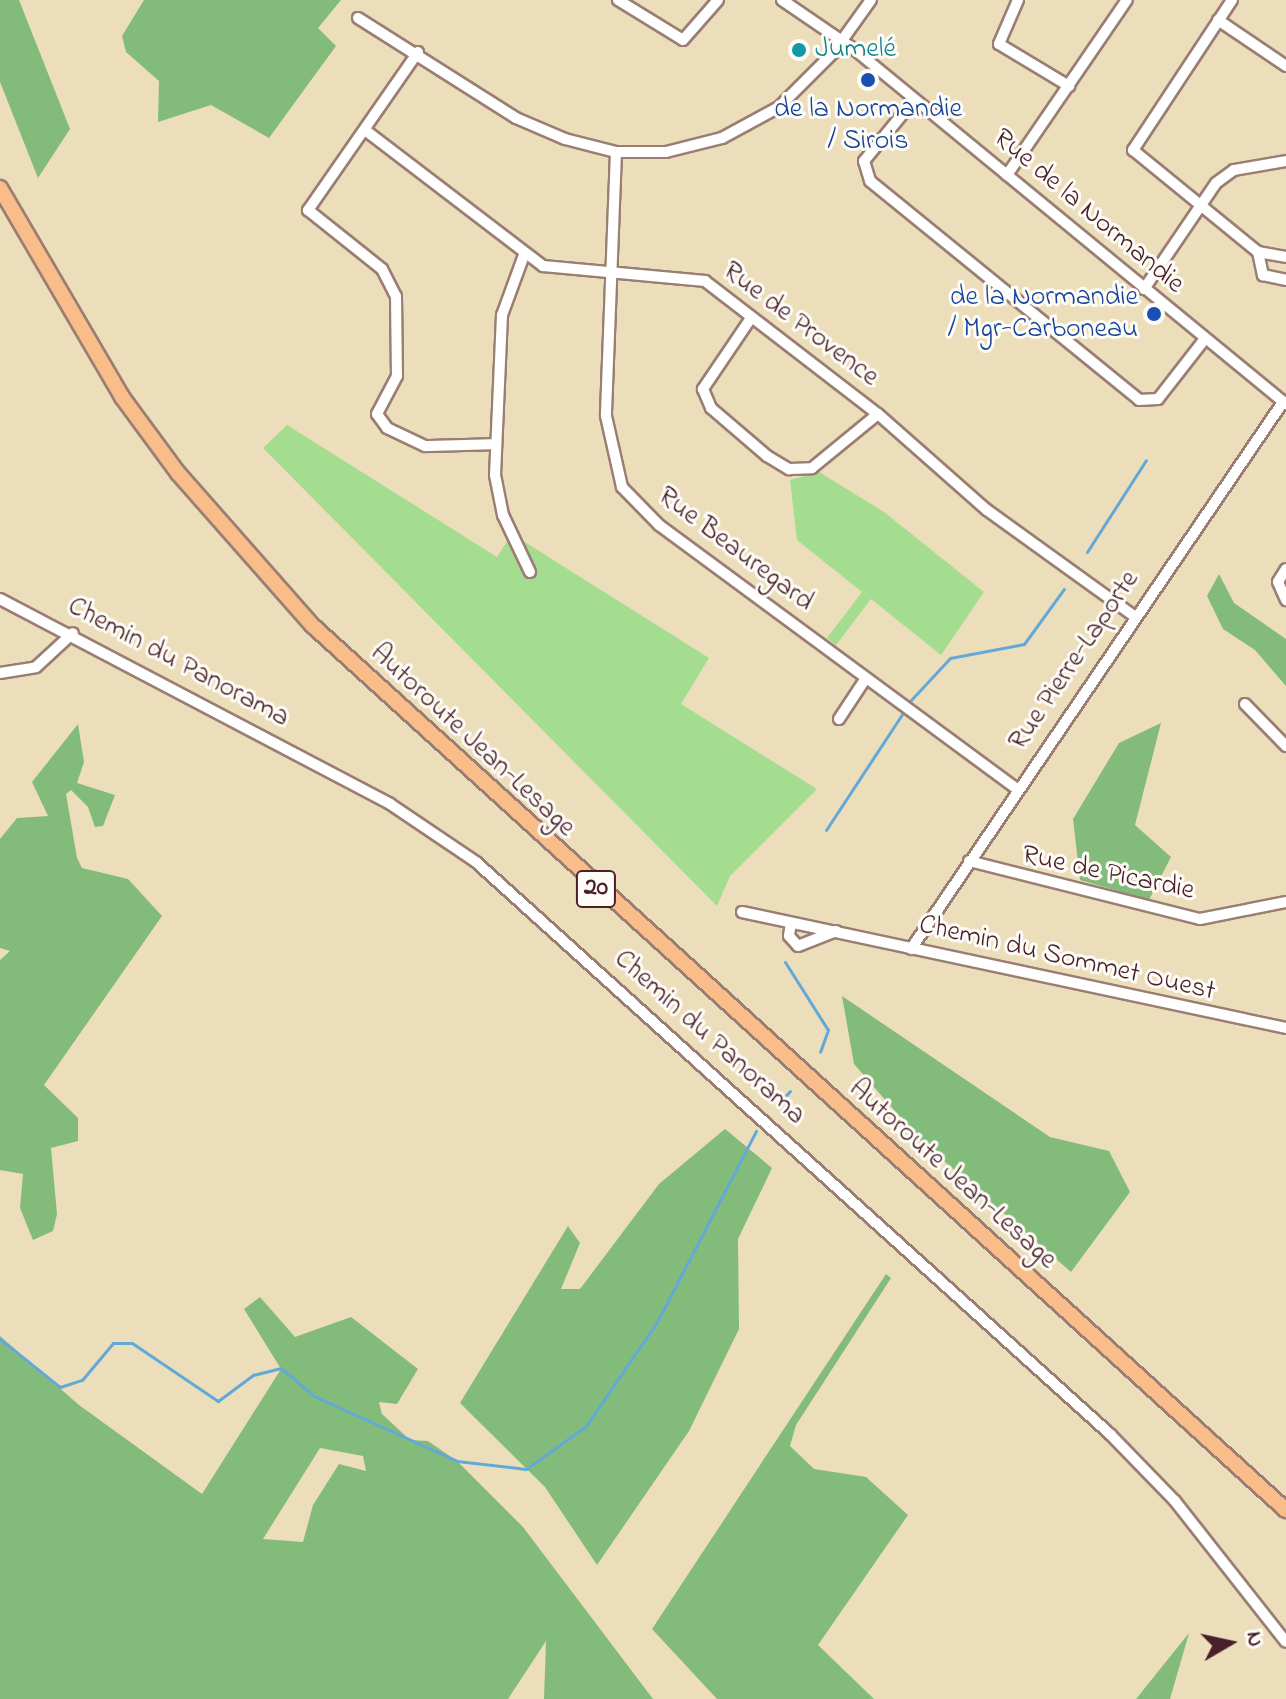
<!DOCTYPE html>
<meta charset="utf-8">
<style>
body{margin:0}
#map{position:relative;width:1286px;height:1699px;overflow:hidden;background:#ecdebb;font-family:"Indie Flower",sans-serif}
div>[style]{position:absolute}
.green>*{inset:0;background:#a4dd8f}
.forest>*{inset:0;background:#83bc7a}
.stream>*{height:3px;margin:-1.5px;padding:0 1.5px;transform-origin:1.5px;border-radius:1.5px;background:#62a9d8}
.roads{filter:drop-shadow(2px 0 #9b7e73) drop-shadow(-2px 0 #9b7e73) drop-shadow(0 2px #9b7e73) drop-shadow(0 -2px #9b7e73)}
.minor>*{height:10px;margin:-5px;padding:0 5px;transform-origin:5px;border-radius:5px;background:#fff}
.highway>*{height:14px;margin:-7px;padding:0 7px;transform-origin:7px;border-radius:7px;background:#f8bd89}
.dots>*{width:22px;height:22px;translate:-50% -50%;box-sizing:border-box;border:4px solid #fdfcf7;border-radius:50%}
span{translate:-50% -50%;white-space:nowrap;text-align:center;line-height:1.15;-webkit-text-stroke:6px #fdfcf7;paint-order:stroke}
.shield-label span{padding:2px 6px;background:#fdfcf7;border:2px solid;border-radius:6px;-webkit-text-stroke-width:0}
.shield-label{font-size:26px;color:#4a1f2b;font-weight:700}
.culture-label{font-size:28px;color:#0d838f}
.left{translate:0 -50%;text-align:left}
.transit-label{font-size:28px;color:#164399}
.right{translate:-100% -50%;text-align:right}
.street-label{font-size:28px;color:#4a1f2b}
.north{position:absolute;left:1190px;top:1603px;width:80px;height:80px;-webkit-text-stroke:6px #fdfcf7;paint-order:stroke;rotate:81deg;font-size:22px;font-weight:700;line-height:32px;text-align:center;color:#4a1f2b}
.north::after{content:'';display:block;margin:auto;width:28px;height:36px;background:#4a1f2b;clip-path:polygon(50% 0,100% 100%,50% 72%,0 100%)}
</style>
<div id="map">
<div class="green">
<i style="clip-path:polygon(287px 425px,497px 557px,512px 534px,709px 658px,681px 704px,817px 789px,730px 876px,717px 906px,263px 448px)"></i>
<i style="clip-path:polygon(819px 472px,884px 512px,984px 592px,941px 655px,871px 599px,836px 645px,827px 638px,862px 592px,797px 540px,790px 480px)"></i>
</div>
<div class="forest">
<i style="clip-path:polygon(0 0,19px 0,70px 129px,38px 178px,0 82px)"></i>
<i style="clip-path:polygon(144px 0,341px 0,318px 28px,336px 46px,269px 138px,211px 105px,158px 122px,159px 81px,126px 52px,122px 36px)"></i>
<i style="clip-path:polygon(1219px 574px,1234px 603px,1286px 639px,1286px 686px,1255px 650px,1223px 629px,1207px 596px)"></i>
<i style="clip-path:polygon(1161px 723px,1135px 825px,1171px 857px,1149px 900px,1080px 880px,1073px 819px,1119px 743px)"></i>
<i style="clip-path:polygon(78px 724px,84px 762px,77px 783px,115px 795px,103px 826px,95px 827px,88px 807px,71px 790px,66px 794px,77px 858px,82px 868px,128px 879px,162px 916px,44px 1085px,78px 1118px,78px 1141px,51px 1148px,57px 1214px,53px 1231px,33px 1240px,20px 1208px,23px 1174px,0 1170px,0 960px,10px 951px,0 948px,0 839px,17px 818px,48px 816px,32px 782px)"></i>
<i style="clip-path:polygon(842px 996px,1050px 1137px,1109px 1151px,1130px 1192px,1071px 1272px,920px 1140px,854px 1064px)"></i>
<i style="clip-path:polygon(725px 1129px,772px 1168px,738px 1239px,739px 1329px,689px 1431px,597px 1565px,545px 1487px,460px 1403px,568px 1226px,580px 1243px,561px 1289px,580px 1289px,659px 1184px)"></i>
<i style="clip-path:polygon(886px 1274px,891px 1278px,796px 1425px,790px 1446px,814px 1469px,866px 1477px,908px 1515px,818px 1645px,874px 1699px,717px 1699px,652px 1629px)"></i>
<i style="clip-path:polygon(evenodd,260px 1297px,295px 1337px,351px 1317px,418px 1369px,397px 1404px,379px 1402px,382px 1414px,410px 1440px,428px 1441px,457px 1461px,523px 1527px,653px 1699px,544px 1699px,546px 1641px,508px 1699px,0 1699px,0 1336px,79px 1405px,202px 1494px,281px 1369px,244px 1309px,260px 1297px,320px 1448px,363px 1456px,366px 1471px,339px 1464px,313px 1505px,303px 1542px,263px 1539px,320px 1448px)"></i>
<i style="clip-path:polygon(1189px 1633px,1170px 1699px,1136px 1699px)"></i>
</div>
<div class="stream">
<i style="left:1087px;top:552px;width:109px;rotate:-57.3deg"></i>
<i style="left:911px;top:700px;width:57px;rotate:-47.1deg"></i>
<i style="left:950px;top:658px;width:75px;rotate:-10.7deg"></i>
<i style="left:1024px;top:644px;width:68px;rotate:-54deg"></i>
<i style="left:826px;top:830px;width:140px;rotate:-56.7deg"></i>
<i style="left:785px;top:962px;width:80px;rotate:57.7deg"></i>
<i style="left:828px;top:1030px;width:23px;rotate:110deg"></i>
<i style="left:777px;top:1105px;width:19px;rotate:-47deg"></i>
<i style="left:0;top:1339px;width:77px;rotate:38.7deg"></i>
<i style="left:60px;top:1387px;width:23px;rotate:-18deg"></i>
<i style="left:82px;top:1380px;width:48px;rotate:-50deg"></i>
<i style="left:113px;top:1343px;width:19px"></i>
<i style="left:132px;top:1343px;width:104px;rotate:34deg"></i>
<i style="left:218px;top:1401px;width:44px;rotate:-36.6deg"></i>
<i style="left:253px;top:1375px;width:29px;rotate:-14deg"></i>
<i style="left:281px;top:1368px;width:43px;rotate:40.3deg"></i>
<i style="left:314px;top:1396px;width:157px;rotate:24.4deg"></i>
<i style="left:457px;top:1461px;width:69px;rotate:6.6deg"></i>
<i style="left:526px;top:1469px;width:74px;rotate:-35.6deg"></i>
<i style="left:586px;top:1426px;width:126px;rotate:-55.7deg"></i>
<i style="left:657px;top:1322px;width:215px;rotate:-62.6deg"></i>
</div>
<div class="roads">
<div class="minor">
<i style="left:618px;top:0;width:76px;rotate:31.6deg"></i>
<i style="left:683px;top:40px;width:53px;rotate:-48.8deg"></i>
<i style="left:782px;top:0;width:88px;rotate:34.4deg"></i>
<i style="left:855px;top:50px;width:558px;rotate:39.4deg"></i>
<i style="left:1018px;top:0;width:48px;rotate:113.4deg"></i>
<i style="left:999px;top:44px;width:82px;rotate:31deg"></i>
<i style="left:1232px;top:0;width:180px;rotate:123.4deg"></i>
<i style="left:1133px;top:150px;width:161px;rotate:39.2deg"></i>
<i style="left:1258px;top:252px;width:28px;rotate:10deg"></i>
<i style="left:358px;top:18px;width:187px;rotate:32.3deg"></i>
<i style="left:516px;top:118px;width:53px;rotate:23.2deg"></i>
<i style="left:565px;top:139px;width:53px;rotate:14.3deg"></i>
<i style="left:616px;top:152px;width:50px"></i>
<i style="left:666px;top:152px;width:58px;rotate:-14deg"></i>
<i style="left:722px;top:138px;width:65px;rotate:-28.5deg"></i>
<i style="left:779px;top:107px;width:76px;rotate:-45deg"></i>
<i style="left:833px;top:53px;width:65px;rotate:-54.4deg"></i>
<i style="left:1218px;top:20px;width:82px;rotate:34.1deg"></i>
<i style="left:418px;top:52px;width:193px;rotate:124.8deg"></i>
<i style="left:308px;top:210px;width:95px;rotate:38.6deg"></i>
<i style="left:382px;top:269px;width:30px;rotate:63deg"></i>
<i style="left:396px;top:296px;width:80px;rotate:89.3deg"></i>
<i style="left:397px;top:376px;width:43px;rotate:117.8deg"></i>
<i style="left:377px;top:414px;width:17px;rotate:54deg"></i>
<i style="left:387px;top:428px;width:42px;rotate:25.3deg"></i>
<i style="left:425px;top:446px;width:70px;rotate:-1.6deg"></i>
<i style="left:914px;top:100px;width:79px;rotate:129.3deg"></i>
<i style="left:864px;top:161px;width:21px;rotate:73deg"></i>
<i style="left:870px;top:181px;width:347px;rotate:39.1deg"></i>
<i style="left:1139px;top:400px;width:19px;rotate:-3deg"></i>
<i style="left:1158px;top:399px;width:75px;rotate:-52.1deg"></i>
<i style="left:365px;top:130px;width:224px;rotate:37.4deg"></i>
<i style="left:543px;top:266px;width:163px;rotate:5.3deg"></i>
<i style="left:705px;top:281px;width:218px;rotate:37.6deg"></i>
<i style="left:878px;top:414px;width:145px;rotate:41.4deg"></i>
<i style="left:987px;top:510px;width:181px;rotate:35.8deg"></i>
<i style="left:616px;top:152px;width:264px;rotate:92.2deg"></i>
<i style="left:606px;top:416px;width:73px;rotate:77.3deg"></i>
<i style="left:622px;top:487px;width:53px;rotate:45.8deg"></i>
<i style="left:659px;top:525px;width:446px;rotate:36.4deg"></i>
<i style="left:1007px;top:175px;width:212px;rotate:-55.6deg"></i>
<i style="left:1258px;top:252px;width:24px;rotate:78deg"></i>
<i style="left:1263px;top:275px;width:24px;rotate:12deg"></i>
<i style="left:524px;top:255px;width:64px;rotate:110.1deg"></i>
<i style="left:502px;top:315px;width:160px;rotate:92.5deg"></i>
<i style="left:495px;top:475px;width:41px;rotate:78.7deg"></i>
<i style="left:503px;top:515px;width:63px;rotate:64.7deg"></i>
<i style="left:1144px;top:289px;width:128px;rotate:-55.8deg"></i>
<i style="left:1216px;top:183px;width:22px;rotate:-36deg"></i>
<i style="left:1234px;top:170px;width:53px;rotate:-9.8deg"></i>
<i style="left:751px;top:318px;width:86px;rotate:124.1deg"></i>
<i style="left:703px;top:389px;width:21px;rotate:67deg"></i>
<i style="left:711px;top:408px;width:74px;rotate:40.6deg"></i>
<i style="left:767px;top:456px;width:26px;rotate:31deg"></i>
<i style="left:789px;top:469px;width:23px;rotate:-2deg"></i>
<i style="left:812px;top:468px;width:85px;rotate:-39.3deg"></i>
<i style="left:1286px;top:569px;width:15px;rotate:122deg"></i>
<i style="left:1278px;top:582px;width:20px;rotate:66deg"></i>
<i style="left:0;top:599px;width:441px;rotate:27.7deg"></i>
<i style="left:390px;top:804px;width:104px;rotate:34deg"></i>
<i style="left:476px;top:862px;width:854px;rotate:42.06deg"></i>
<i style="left:1110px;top:1434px;width:93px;rotate:45.9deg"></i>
<i style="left:1175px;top:1501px;width:179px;rotate:51.8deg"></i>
<i style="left:0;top:673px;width:36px;rotate:-9deg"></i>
<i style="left:36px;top:667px;width:50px;rotate:-42.6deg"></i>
<i style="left:1245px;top:704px;width:59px;rotate:45.7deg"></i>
<i style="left:839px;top:719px;width:49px;rotate:-56.6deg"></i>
<i style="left:969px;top:861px;width:238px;rotate:14.1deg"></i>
<i style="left:1200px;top:919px;width:88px;rotate:-11.2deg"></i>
<i style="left:742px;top:912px;width:556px;rotate:12.04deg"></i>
<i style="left:791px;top:923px;width:13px;rotate:99deg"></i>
<i style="left:789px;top:936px;width:13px;rotate:48deg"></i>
<i style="left:798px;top:946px;width:41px;rotate:-21.5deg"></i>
<i style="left:911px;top:949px;width:662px;rotate:-55.78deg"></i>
</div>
<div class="highway">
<i style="left:0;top:188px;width:242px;rotate:59.7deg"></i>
<i style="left:122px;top:397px;width:94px;rotate:53.6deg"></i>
<i style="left:178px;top:473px;width:204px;rotate:48.6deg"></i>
<i style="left:313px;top:626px;width:1315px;rotate:42.26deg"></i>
</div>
</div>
<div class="dots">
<i style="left:799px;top:50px;background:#0f9aa8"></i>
<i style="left:868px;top:80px;background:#1a4fb4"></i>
<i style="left:1154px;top:314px;background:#1a4fb4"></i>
</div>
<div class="shield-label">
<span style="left:596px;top:889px">20</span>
</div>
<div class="culture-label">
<span class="left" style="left:815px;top:50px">Jumelé</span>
</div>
<div class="transit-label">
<span style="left:868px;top:126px">de la Normandie<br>/ Sirois</span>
<span class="right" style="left:1138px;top:314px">de la Normandie<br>/ Mgr-Carboneau</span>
</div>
<div class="street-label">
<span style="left:1088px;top:212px;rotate:40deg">Rue de la Normandie</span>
<span style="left:800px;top:325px;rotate:37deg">Rue de Provence</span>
<span style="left:735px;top:550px;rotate:37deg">Rue Beauregard</span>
<span style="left:1075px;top:661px;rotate:-56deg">Rue Pierre-Laporte</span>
<span style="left:178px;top:663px;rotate:28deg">Chemin du Panorama</span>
<span style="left:472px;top:741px;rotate:43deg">Autoroute Jean-Lesage</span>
<span style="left:1108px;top:874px;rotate:12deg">Rue de Picardie</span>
<span style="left:1067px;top:959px;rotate:13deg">Chemin du Sommet Ouest</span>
<span style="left:709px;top:1038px;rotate:42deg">Chemin du Panorama</span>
<span style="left:952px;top:1175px;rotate:42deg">Autoroute Jean-Lesage</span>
</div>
<div class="north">N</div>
</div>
